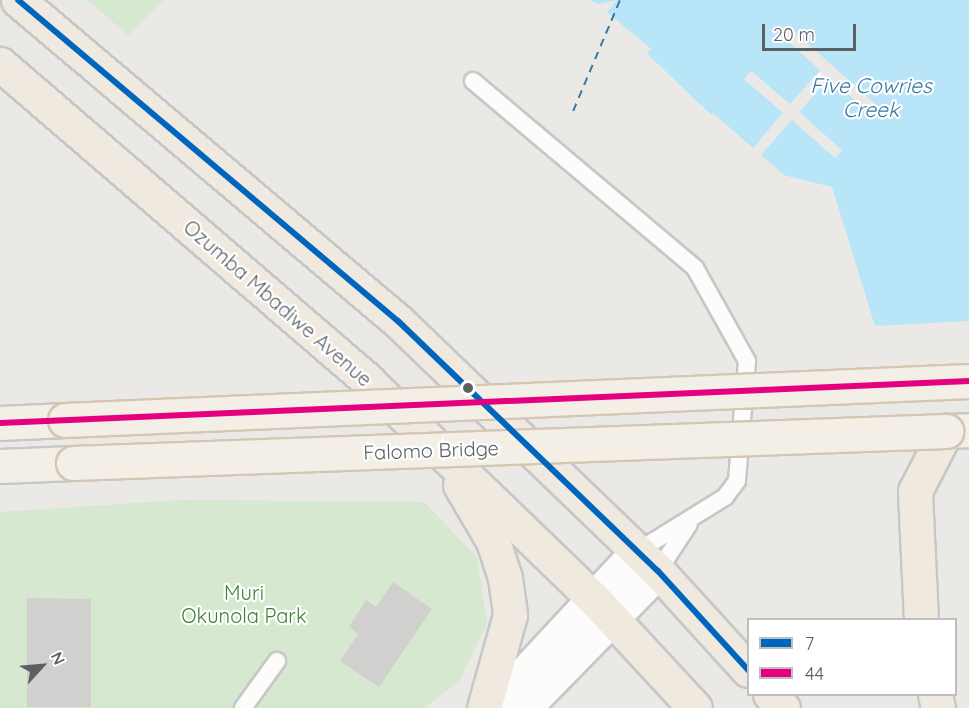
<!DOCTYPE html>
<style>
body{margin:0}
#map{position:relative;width:969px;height:708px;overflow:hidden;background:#ebe9e6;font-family:Quicksand,sans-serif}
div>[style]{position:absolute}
.green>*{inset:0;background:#d6e8d0}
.water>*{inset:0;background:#b8e5f8}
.pier>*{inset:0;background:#ebe9e6}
.ferry>*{height:1.5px;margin-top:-0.75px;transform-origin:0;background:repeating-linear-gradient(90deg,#377aa2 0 8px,transparent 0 14px)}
.building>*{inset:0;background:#d2d0cf}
.roads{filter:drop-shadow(2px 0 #c6c7c7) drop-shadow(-2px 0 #c6c7c7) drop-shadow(0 2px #c6c7c7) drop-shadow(0 -2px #c6c7c7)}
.lane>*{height:16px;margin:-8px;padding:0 8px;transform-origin:8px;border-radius:8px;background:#fcfcfb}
.secondary>*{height:33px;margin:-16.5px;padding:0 16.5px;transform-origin:16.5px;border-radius:16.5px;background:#fcfcfb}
.primary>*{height:33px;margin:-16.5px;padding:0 16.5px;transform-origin:16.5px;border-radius:16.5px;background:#f3efe7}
.highway>*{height:33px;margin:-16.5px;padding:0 16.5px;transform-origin:16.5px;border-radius:16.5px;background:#efe9e0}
.bridges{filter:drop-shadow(2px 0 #d4c6b3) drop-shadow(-2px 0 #d4c6b3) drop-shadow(0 2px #d4c6b3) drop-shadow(0 -2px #d4c6b3)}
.primary-bridge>*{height:33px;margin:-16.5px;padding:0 16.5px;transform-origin:16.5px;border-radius:16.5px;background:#f3efe7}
.bus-1>*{height:6px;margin:-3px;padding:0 3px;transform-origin:3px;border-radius:3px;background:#0065bd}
.bus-2>*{height:6px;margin:-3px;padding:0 3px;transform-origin:3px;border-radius:3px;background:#e5007d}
.dots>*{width:16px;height:16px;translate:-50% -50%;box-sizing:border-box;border:3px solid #fff;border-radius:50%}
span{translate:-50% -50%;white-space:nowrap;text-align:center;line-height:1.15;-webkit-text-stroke:4.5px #fff;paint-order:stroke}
.street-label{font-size:20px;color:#5b6064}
.park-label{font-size:20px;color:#398432}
.water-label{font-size:21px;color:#377aa2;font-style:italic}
.legend{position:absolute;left:747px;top:618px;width:210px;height:78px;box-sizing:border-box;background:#fff;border:2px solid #bdbfc1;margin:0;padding:8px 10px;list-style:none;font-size:18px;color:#5b6064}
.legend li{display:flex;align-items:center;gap:12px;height:30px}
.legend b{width:30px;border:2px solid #bdbfc1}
.north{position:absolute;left:12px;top:636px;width:60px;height:60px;-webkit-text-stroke:4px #fff;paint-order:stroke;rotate:64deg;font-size:16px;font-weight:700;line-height:24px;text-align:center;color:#5b6064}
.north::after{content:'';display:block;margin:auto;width:21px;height:27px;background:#5b6064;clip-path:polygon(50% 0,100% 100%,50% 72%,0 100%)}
.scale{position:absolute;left:762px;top:24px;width:94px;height:27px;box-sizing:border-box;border:3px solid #5b6064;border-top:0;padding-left:8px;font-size:18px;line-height:21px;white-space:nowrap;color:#5b6064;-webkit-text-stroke:4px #fff;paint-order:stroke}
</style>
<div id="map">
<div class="green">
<i style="clip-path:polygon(87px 0,163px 0,128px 35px)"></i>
<i style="clip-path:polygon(181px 500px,424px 502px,477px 557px,487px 623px,459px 682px,424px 708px,0 708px,0 512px)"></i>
</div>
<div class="water">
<i style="clip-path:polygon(591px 0,969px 0,969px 321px,875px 326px,832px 187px,771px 172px)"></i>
</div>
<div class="pier">
<i style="clip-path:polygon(588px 0,598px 4px,617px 0,607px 12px,651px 49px,644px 57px)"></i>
<i style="clip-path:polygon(789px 27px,879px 107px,872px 115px,829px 78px,799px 112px,842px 150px,835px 158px,792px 120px,761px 155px,790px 180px,769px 174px,709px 118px,713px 113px,753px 148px,783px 113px,744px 79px,751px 71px,790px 104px,820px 70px,781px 35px)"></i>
</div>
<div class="ferry">
<i style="left:573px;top:111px;width:121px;rotate:-67.1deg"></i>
</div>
<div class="building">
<i style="clip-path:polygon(393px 582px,432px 609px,379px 687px,340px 661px,358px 634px,349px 627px,366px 600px,376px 607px)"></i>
<i style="clip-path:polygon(27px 598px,91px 599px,91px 707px,27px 707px)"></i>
</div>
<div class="roads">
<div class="lane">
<i style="left:473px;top:81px;width:290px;rotate:40.1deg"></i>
<i style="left:695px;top:268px;width:107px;rotate:60.8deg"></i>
<i style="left:747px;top:361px;width:120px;rotate:94.8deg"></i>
<i style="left:737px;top:481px;width:20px;rotate:127deg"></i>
<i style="left:725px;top:497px;width:102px;rotate:148.2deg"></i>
<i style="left:658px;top:571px;width:56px;rotate:-56.6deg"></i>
<i style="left:243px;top:708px;width:58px;rotate:-54.1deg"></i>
</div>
<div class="secondary">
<i style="left:492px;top:708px;width:214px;rotate:-47.1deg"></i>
<i style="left:524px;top:708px;width:192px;rotate:-45.6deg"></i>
</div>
<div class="primary">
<i style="left:0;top:423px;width:65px;rotate:-2.6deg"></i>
<i style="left:946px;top:431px;width:23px;rotate:-2deg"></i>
<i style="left:0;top:466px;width:73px;rotate:-2.4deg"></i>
</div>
<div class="highway">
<i style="left:18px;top:0;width:497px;rotate:40.2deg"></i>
<i style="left:398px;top:321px;width:361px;rotate:43.9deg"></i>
<i style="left:658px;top:571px;width:134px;rotate:47.7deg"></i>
<i style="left:0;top:64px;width:486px;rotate:40.7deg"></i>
<i style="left:368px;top:381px;width:313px;rotate:44deg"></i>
<i style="left:593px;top:598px;width:150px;rotate:47.2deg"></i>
<i style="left:460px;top:485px;width:65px;rotate:59.5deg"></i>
<i style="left:493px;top:541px;width:39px;rotate:72deg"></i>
<i style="left:505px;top:578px;width:37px;rotate:82deg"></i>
<i style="left:510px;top:615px;width:97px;rotate:105.6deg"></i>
<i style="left:921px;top:620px;width:129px;rotate:-92.7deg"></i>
<i style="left:915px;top:491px;width:68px;rotate:-62.7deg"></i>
<i style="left:770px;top:694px;width:19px;rotate:47deg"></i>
<i style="left:935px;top:694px;width:14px;rotate:78deg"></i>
</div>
</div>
<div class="bridges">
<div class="primary-bridge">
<i style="left:65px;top:420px;width:905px;rotate:-2.47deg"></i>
<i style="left:73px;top:463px;width:874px;rotate:-2.1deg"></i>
</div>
</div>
<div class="bus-1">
<i style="left:18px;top:0;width:497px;rotate:40.2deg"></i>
<i style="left:398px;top:321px;width:361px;rotate:43.9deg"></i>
<i style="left:658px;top:571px;width:134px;rotate:47.7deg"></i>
</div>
<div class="bus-2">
<i style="left:0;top:423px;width:970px;rotate:-2.48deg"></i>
</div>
<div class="dots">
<i style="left:468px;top:388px;background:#5b6064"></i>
</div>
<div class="street-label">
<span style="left:278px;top:303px;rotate:41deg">Ozumba Mbadiwe Avenue</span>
<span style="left:431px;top:450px;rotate:-2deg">Falomo Bridge</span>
</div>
<div class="park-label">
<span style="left:244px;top:604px">Muri<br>Okunola Park</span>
</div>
<div class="water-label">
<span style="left:871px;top:97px">Five Cowries<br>Creek</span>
</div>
<ul class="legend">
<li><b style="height:8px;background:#0065bd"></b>7</li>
<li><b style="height:8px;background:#e5007d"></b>44</li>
</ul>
<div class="north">N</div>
<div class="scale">20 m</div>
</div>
